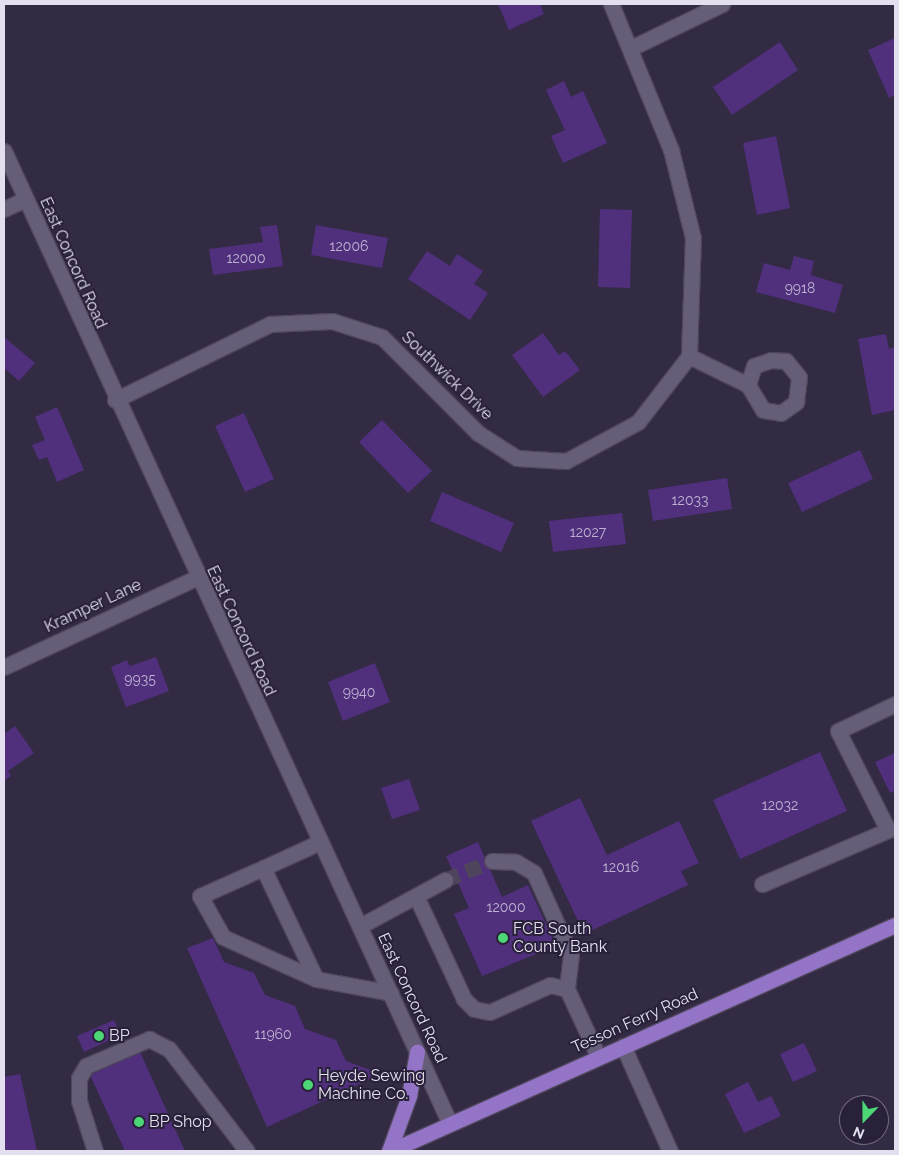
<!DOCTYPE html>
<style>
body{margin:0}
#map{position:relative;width:899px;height:1155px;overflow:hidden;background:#332a43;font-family:Raleway,sans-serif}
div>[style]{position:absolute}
.building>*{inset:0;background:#50307d}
.minor-tunnel>*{height:15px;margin-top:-7.5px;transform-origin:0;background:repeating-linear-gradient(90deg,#4e455d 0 15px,transparent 0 23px)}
.roads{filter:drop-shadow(1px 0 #4f475c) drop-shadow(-1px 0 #4f475c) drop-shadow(0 1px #4f475c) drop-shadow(0 -1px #4f475c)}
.minor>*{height:15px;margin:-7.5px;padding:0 7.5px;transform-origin:7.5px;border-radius:7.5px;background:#665d79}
.major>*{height:15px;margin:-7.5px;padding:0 7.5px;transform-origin:7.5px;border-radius:7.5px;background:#9374c6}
.dots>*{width:14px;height:14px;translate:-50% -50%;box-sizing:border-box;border:2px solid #292039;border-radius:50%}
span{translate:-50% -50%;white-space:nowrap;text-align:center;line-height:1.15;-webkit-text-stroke:4px #292039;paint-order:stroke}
.number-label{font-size:14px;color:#bfb3d2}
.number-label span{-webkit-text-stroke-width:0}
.street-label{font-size:16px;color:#e4dfef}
.poi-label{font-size:16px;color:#e4dfef}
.left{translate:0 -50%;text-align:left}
.frame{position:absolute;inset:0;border:5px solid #e4dfef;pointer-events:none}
.north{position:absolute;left:839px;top:1095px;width:50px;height:50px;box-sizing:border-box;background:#292039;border:1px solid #746c82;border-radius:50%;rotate:202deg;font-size:14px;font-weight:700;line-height:20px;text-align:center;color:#e4dfef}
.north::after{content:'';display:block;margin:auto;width:18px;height:22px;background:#4dd676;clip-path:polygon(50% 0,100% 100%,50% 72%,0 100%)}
</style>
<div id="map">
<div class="building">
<i style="clip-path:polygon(498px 4px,540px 4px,544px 14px,509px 30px)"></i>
<i style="clip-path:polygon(895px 38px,895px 95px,889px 98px,868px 50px)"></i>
<i style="clip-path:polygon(780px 42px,798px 70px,732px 115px,713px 87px)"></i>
<i style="clip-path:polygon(564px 81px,571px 97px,583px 91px,607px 143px,563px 163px,551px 136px,565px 130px,546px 90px)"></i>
<i style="clip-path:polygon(776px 136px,790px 208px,757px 215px,743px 143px)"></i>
<i style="clip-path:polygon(600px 209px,632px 210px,630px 288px,598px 287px)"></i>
<i style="clip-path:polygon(277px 225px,283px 266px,213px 275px,209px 249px,263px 242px,260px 227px)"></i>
<i style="clip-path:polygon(316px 225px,388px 238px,382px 268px,311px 255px)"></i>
<i style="clip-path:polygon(427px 251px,450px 266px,457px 254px,483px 271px,474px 284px,488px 293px,470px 320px,408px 279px)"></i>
<i style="clip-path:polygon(794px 256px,814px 261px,811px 275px,843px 285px,835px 313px,756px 292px,764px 263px,790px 270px)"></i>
<i style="clip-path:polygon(543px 333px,559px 355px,565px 351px,580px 370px,543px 397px,512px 355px)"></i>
<i style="clip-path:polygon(886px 334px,889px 349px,895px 347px,895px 410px,872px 415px,858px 339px)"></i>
<i style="clip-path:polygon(4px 337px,35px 363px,19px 381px,4px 368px)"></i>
<i style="clip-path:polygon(57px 407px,84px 470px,57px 482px,47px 457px,39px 460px,32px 445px,45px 440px,35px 417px)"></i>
<i style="clip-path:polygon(244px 413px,274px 479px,245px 492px,215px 426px)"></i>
<i style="clip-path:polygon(382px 420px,432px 471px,408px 493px,359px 442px)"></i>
<i style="clip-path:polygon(860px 450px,873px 479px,802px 512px,788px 483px)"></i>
<i style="clip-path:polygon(727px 478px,732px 509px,653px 521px,648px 490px)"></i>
<i style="clip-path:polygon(442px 492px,514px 523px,501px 552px,430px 521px)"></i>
<i style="clip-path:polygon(622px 513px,626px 544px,553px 552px,549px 521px)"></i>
<i style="clip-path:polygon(156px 657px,169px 691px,126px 707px,111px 667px,127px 660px,130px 666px)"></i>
<i style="clip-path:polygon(375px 663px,390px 702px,343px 721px,328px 682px)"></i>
<i style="clip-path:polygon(15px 726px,34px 753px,8px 771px,11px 776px,4px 781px,4px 734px)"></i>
<i style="clip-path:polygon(820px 752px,847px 811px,740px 859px,713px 800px)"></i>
<i style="clip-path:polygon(895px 753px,895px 791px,890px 793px,875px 762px)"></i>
<i style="clip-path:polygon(409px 779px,420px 810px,392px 819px,381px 788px)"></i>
<i style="clip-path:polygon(580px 798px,607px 855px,679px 821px,699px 863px,681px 871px,688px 885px,584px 934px,531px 821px)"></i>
<i style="clip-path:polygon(478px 842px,502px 897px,528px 885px,556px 946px,482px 976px,454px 914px,469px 908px,446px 856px)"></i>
<i style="clip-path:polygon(213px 938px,224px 962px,254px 973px,265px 995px,295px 1006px,305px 1029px,336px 1040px,346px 1061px,381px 1074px,267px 1127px,187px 948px)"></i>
<i style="clip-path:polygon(114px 1020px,121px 1035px,84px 1052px,77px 1036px)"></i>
<i style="clip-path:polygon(804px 1043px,817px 1071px,793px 1082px,780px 1054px)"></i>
<i style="clip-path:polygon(140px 1052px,185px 1151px,125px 1151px,90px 1075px)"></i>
<i style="clip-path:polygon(20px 1074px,37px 1151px,4px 1151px,4px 1077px)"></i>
<i style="clip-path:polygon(748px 1082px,758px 1102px,771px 1096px,781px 1116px,744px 1133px,725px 1094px)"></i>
</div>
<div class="minor-tunnel">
<i style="left:445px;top:880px;width:51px;rotate:-22deg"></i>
</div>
<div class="roads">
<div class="minor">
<i style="left:633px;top:47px;width:99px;rotate:-25.8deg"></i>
<i style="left:4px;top:151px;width:1070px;rotate:65.37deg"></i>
<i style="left:4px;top:209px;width:23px;rotate:-25deg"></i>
<i style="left:689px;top:356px;width:66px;rotate:26.2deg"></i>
<i style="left:748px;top:385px;width:29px;rotate:59deg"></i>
<i style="left:763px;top:410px;width:18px;rotate:9deg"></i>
<i style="left:781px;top:413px;width:19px;rotate:-36deg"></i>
<i style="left:796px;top:402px;width:25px;rotate:-83deg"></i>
<i style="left:799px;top:377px;width:21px;rotate:-129deg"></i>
<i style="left:786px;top:361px;width:15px;rotate:-176deg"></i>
<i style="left:771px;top:360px;width:18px;rotate:161deg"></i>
<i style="left:754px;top:366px;width:20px;rotate:108deg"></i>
<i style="left:115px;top:400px;width:173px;rotate:-26.1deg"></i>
<i style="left:270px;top:324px;width:62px;rotate:-2.8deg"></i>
<i style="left:332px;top:321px;width:52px;rotate:17.7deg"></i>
<i style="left:382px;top:337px;width:136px;rotate:45deg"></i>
<i style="left:478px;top:433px;width:46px;rotate:32.7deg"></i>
<i style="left:517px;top:458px;width:49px;rotate:3.5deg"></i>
<i style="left:566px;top:461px;width:82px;rotate:-28.4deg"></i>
<i style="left:638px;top:422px;width:83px;rotate:-52.3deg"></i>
<i style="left:689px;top:356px;width:118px;rotate:-88.1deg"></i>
<i style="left:693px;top:238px;width:91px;rotate:-104deg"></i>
<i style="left:671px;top:150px;width:158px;rotate:-112.3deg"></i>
<i style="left:4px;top:667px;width:212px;rotate:-24.9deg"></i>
<i style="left:492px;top:861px;width:24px;rotate:2deg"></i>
<i style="left:516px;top:862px;width:21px;rotate:31deg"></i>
<i style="left:534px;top:873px;width:90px;rotate:65.7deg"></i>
<i style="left:571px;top:955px;width:34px;rotate:97deg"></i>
<i style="left:567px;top:989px;width:74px;rotate:65.2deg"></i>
<i style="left:263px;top:868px;width:69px;rotate:156deg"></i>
<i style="left:200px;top:896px;width:47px;rotate:60.7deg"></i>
<i style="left:223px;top:937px;width:102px;rotate:24.3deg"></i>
<i style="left:316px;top:979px;width:76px;rotate:10.6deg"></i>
<i style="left:762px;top:884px;width:137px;rotate:-23.2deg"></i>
<i style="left:888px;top:830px;width:111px;rotate:-116.8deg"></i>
<i style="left:838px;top:731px;width:63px;rotate:-25.3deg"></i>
<i style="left:416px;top:896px;width:114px;rotate:65deg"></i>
<i style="left:464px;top:999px;width:14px;rotate:45deg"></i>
<i style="left:474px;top:1009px;width:16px;rotate:11deg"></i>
<i style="left:490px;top:1012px;width:66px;rotate:-24.2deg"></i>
<i style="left:550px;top:985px;width:17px;rotate:13deg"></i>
<i style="left:360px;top:926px;width:97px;rotate:-28.4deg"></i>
<i style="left:316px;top:979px;width:123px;rotate:-115.5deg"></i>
<i style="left:263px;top:868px;width:63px;rotate:-24.5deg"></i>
<i style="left:623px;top:1046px;width:115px;rotate:65.9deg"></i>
<i style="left:95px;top:1151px;width:52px;rotate:-107.7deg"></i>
<i style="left:79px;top:1101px;width:23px;rotate:-90deg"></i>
<i style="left:79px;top:1078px;width:14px;rotate:-60deg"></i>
<i style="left:86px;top:1066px;width:69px;rotate:-23.2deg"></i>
<i style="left:149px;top:1039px;width:22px;rotate:27deg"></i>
<i style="left:169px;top:1049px;width:128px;rotate:52.6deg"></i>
</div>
<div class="major">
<i style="left:389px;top:1151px;width:59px;rotate:-70deg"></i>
<i style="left:409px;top:1096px;width:45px;rotate:-79.7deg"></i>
<i style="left:390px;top:1151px;width:553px;rotate:-24.11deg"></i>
</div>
</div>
<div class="dots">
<i style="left:503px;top:938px;background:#4dd676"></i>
<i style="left:99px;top:1036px;background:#4dd676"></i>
<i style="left:308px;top:1085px;background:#4dd676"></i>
<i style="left:139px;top:1122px;background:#4dd676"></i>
</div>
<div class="number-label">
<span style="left:349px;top:246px">12006</span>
<span style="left:246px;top:258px">12000</span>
<span style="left:800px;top:288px">9918</span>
<span style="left:690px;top:500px">12033</span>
<span style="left:588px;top:532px">12027</span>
<span style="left:140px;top:679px">9935</span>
<span style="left:359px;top:692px">9940</span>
<span style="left:780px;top:805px">12032</span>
<span style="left:621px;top:867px">12016</span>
<span style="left:506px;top:907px">12000</span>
<span style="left:273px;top:1034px">11960</span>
</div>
<div class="street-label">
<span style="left:73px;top:263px;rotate:66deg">East Concord Road</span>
<span style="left:447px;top:376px;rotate:44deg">Southwick Drive</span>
<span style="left:93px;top:606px;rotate:-25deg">Kramper Lane</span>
<span style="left:241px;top:631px;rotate:65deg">East Concord Road</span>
<span style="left:412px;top:998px;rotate:65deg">East Concord Road</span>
<span style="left:635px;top:1021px;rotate:-24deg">Tesson Ferry Road</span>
</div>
<div class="poi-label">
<span class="left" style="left:513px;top:938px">FCB South<br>County Bank</span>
<span class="left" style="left:109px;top:1036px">BP</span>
<span class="left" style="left:318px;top:1085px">Heyde Sewing<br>Machine Co.</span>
<span class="left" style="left:149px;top:1122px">BP Shop</span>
</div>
<div class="frame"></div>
<div class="north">N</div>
</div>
